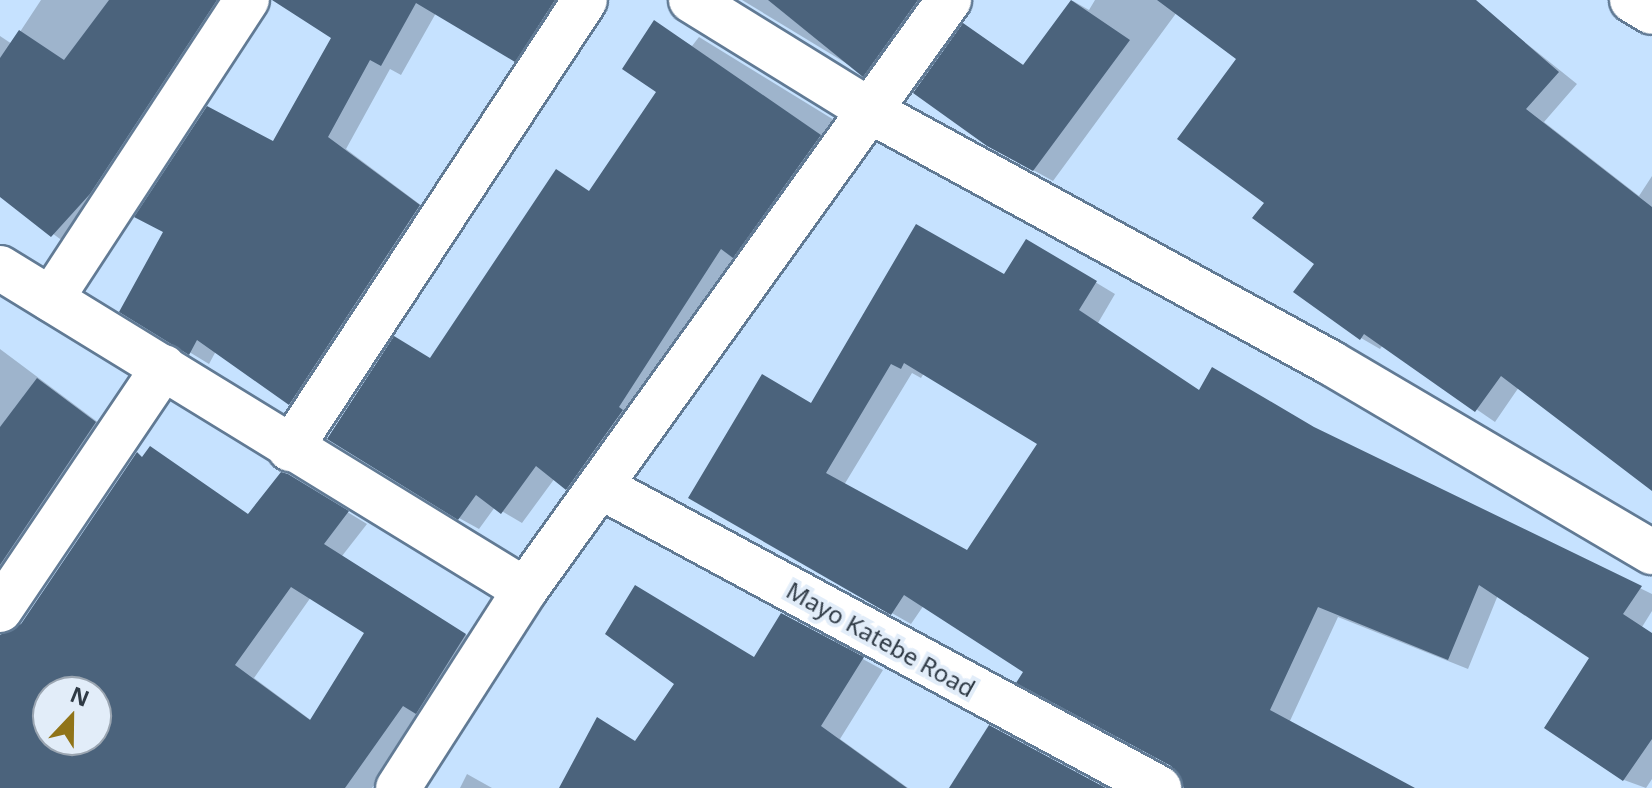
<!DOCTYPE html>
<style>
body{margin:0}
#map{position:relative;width:1652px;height:788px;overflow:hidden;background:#c6e2ff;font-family:"Noto Sans",sans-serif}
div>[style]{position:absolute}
.shadow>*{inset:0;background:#0003}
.building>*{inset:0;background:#4b637c}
.roads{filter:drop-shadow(2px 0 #617a94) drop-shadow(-2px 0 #617a94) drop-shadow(0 2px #617a94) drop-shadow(0 -2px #617a94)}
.minor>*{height:44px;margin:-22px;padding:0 22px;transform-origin:22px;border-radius:22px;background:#fff}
span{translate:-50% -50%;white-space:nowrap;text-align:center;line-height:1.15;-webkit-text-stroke:8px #e2edf9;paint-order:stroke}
.street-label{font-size:24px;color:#2f3a45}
.north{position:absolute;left:32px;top:676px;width:80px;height:80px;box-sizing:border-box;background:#e2edf9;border:2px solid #9aa5b1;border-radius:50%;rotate:22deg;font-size:22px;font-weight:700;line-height:32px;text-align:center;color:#2f3a45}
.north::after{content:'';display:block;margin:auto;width:28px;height:36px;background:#907419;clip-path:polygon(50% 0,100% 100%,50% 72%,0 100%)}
</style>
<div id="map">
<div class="shadow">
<i style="clip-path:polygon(41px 0,247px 0,71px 247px,0 195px,0 36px,12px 44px)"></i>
<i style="clip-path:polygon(273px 0,577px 0,535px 71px,436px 13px,401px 75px,390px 69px,346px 149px,438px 218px,309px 414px,216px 351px,209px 364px,122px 311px,274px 144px,334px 37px)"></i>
<i style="clip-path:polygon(742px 0,950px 0,887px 88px)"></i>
<i style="clip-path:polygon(1095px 0,1472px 0,1577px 84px,1544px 122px,1639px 196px,1652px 176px,1652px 488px,1519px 387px,1495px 422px,1383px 345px,1380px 349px,1361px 338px,1316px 263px,1267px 203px,1239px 58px,1177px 12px,1053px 181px,988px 145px,964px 25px,1025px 66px,1073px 1px,1089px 10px)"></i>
<i style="clip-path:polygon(655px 23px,692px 46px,699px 37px,852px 131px,587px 500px,555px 478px,522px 523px,495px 507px,479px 529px,459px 518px,431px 360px,590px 192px,658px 92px)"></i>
<i style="clip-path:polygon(evenodd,1027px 241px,1115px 294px,1098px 323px,1200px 391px,1316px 430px,1652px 594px,1652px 611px,1642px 627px,1652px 634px,1652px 779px,1646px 788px,1624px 780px,1547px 727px,1592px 658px,1498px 595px,1468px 669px,1338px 617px,1289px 723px,1406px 788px,1217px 788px,924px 605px,911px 624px,698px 502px,812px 406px,1005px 276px,1027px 241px,912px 373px,921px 378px,924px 373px,1040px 444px,967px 552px,844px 485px,912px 373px)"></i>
<i style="clip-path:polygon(0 349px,115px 435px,0 605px)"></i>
<i style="clip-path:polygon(evenodd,308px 488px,367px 524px,342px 556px,485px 647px,423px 716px,372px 788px,0 788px,0 634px,308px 488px,311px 597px,366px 632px,312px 721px,254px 678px,311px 597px,308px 488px,48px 692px,96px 692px,96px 740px,48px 740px,48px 692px)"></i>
<i style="clip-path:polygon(782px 615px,883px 670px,840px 739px,908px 788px,718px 788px,755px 659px)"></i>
<i style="clip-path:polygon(467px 774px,492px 788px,460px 788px)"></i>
</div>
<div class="building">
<i style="clip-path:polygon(109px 0,217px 0,90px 194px,51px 237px,0 197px,0 58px,19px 30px,64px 60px)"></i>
<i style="clip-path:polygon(272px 0,555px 0,515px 62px,416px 3px,381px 66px,370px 60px,328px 137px,420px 205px,289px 405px,197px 340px,189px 355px,119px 312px,163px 232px,134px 217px,207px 106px,273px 141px,331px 38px)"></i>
<i style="clip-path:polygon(768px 0,918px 0,863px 77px)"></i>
<i style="clip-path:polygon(1071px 0,1130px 40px,1033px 171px,987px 146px,913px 93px,963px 23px,1023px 65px)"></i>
<i style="clip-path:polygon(1157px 0,1476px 0,1559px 72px,1526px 109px,1652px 207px,1652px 491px,1501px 376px,1475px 412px,1364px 334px,1360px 340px,1293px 292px,1314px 264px,1252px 218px,1264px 203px,1177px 139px,1236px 59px)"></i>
<i style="clip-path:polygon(654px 20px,821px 135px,733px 258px,721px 249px,619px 407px,623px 410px,566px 490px,536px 466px,501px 514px,476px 495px,458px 520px,327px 439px,394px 336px,430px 358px,556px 169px,589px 191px,656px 92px,622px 69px)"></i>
<i style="clip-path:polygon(evenodd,916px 224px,1004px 274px,1026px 239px,1097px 281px,1079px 310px,1199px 390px,1212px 367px,1314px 427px,1642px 586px,1623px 614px,1652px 633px,1652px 739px,1623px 781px,1544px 728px,1589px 658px,1479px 585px,1448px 660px,1318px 607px,1270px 710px,1415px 788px,1184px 788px,1171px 766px,1016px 683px,1023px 672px,904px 595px,891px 615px,688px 498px,762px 374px,811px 403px,916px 224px,904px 363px,1037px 444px,967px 550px,826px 473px,891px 364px,901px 369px,904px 363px)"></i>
<i style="clip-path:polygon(37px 378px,96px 422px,0 565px,0 427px)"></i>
<i style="clip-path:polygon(evenodd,150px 446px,248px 514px,281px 472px,288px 474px,349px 511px,324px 544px,466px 634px,416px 714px,403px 706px,345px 788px,0 788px,0 635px,21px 624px,137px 452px,142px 457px,150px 446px,291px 587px,364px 633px,310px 720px,235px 665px,291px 587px,150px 446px,48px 692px,96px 692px,96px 740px,48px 740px,48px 692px)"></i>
<i style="clip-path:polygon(635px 585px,754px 657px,781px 613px,864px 657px,821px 726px,907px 788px,559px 788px,597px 717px,635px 741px,674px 684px,605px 634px)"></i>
<i style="clip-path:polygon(989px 725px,1106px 788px,949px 788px)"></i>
</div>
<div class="roads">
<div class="minor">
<i style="left:691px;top:0;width:213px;rotate:31.7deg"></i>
<i style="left:872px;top:112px;width:523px;rotate:28.67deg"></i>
<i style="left:1331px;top:363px;width:373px;rotate:30.5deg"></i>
<i style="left:1632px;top:0;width:23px;rotate:31deg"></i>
<i style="left:0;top:268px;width:616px;rotate:31.52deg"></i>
<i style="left:51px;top:299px;width:358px;rotate:-56.8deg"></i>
<i style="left:290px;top:449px;width:537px;rotate:-56.69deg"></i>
<i style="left:603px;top:488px;width:632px;rotate:28.35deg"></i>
<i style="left:0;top:610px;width:293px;rotate:-56deg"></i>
<i style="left:398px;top:788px;width:235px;rotate:-57.3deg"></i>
<i style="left:525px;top:590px;width:727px;rotate:-54.3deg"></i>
</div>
</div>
<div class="street-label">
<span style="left:881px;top:639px;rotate:29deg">Mayo Katebe Road</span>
</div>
<div class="north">N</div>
</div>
